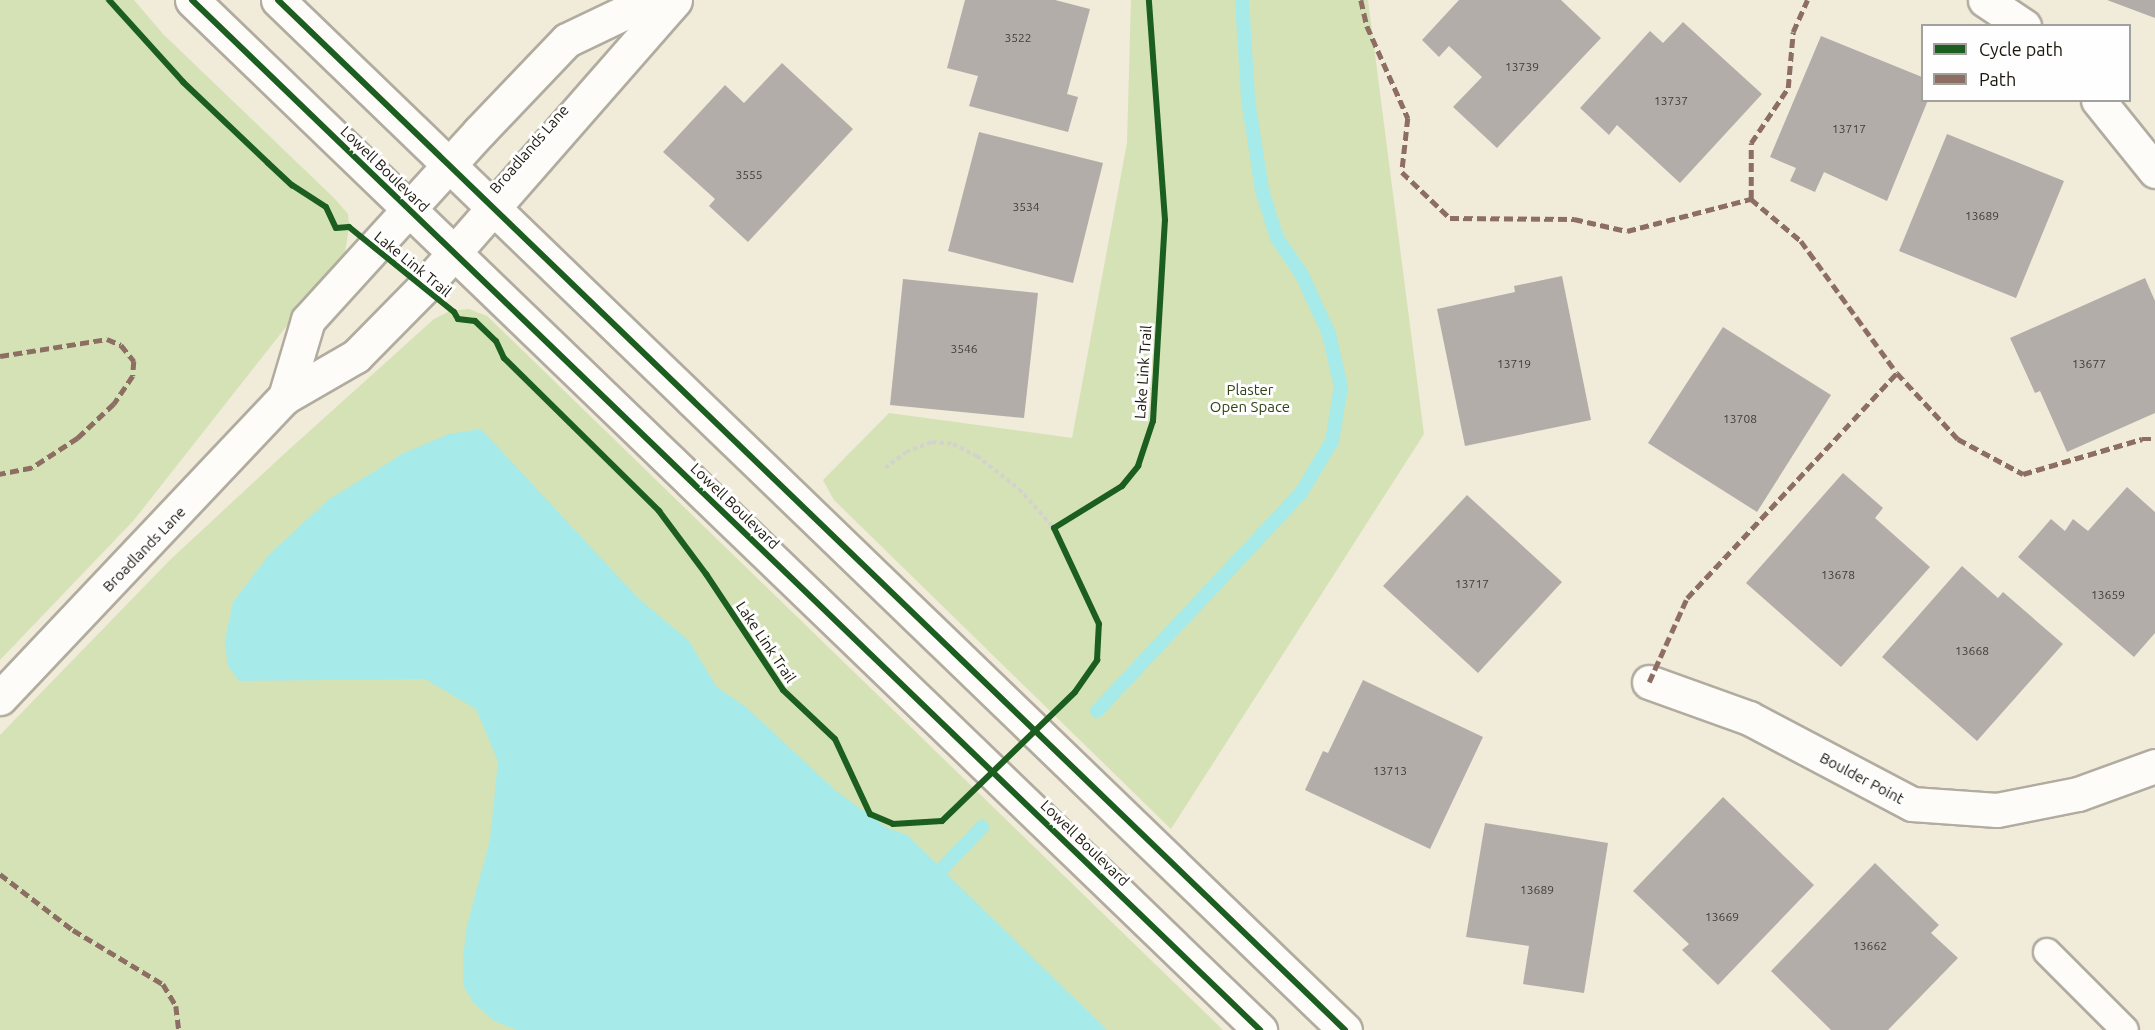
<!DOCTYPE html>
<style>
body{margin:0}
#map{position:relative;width:2155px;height:1030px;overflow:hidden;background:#f1ebda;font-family:Ubuntu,sans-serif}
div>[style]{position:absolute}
.green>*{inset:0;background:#d4e2b6}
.water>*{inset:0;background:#a6eae9}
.stream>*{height:14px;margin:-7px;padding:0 7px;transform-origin:7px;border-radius:7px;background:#a6eae9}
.building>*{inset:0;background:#b3adaa}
.path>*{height:4px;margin-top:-2px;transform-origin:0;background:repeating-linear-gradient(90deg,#d4d2cd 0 4.5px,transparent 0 7.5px)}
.roads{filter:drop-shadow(2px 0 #b1ac9f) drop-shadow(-2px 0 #b1ac9f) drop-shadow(0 2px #b1ac9f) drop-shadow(0 -2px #b1ac9f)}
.service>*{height:26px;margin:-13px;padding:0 13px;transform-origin:13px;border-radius:13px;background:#fdfcf9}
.minor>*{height:33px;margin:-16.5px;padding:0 16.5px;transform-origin:16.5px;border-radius:16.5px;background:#fdfcf9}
.secondary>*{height:33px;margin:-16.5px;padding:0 16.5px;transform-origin:16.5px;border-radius:16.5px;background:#fdfcf9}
.quiet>*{height:4.5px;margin-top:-2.25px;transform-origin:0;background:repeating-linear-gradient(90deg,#8d6e63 0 9px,transparent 0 13.5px)}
.cycleway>*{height:6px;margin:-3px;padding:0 3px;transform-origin:3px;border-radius:3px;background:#1b5e20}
span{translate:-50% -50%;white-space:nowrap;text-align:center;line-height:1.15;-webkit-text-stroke:6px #fefefe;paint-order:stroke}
.number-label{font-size:12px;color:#403c33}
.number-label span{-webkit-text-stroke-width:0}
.street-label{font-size:15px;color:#1a160b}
.park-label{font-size:15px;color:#314314}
.legend{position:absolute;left:1921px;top:24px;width:210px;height:78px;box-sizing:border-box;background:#fefefe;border:2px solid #a3a19d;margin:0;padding:8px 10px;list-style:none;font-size:18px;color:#1a160b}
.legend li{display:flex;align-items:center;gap:12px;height:30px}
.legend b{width:30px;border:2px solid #a3a19d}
</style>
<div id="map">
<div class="green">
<i style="clip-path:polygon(0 0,134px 0,163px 34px,334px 198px,348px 214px,349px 227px,345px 252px,134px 520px,0 660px)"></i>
<i style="clip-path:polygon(1131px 0,1368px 0,1424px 434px,1171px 829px,834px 500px,823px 480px,889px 413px,1072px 438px,1127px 143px)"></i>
<i style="clip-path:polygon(469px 309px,487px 316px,1223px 1030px,0 1030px,0 735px,170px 560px,283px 455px,434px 319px,450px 311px)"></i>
</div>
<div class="water">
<i style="clip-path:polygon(481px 429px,638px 598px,689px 641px,716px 686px,747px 708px,836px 791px,887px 828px,907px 835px,1107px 1030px,517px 1030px,494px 1021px,473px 1002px,463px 985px,463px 958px,467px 926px,490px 840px,498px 761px,476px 709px,425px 679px,239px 681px,228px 666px,225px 641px,233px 602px,269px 555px,328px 500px,404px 453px,449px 434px)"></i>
</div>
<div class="stream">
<i style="left:1097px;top:711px;width:299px;rotate:-46.9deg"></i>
<i style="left:1301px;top:493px;width:61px;rotate:-59.2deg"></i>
<i style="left:1332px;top:441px;width:55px;rotate:-80.5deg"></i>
<i style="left:1341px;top:387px;width:54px;rotate:-102.8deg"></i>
<i style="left:1329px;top:334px;width:65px;rotate:-114.6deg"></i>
<i style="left:1302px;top:275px;width:45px;rotate:-124deg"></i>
<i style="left:1277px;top:238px;width:50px;rotate:-107.4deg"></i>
<i style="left:1262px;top:190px;width:93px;rotate:-98.7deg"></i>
<i style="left:1248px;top:98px;width:98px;rotate:-93.5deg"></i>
<i style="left:942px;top:869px;width:58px;rotate:-46.4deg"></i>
</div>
<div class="building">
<i style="clip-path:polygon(965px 0,1055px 0,1090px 9px,1067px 94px,1078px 97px,1068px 132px,969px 106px,978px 76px,947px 68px)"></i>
<i style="clip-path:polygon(1459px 0,1561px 0,1601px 38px,1497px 148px,1453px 107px,1482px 77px,1449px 46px,1439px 57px,1422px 40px)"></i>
<i style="clip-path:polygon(2107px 0,2155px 0,2155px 18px)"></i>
<i style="clip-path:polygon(1683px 22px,1762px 94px,1680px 183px,1617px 125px,1609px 135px,1580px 108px,1650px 31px,1663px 43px)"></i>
<i style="clip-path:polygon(1821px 36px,1922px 77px,1922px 100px,1928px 100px,1887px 201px,1824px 172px,1815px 192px,1790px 181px,1796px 168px,1770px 157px)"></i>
<i style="clip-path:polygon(782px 63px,853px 129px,748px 242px,709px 206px,715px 199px,663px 152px,725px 85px,744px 103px)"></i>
<i style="clip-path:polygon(979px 132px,1103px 163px,1073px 283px,948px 251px)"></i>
<i style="clip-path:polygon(1947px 134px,2064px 181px,2016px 298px,1899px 251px)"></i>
<i style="clip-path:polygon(1562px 276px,1591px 420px,1465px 446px,1437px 309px,1515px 292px,1514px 286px)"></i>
<i style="clip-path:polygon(2145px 278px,2155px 301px,2155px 413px,2067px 452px,2040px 391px,2035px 393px,2010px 338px)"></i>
<i style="clip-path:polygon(903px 279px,1038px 293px,1024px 418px,890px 405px)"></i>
<i style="clip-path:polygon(1723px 327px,1831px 395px,1757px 512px,1648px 443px)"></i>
<i style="clip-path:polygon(1843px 473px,1883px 508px,1875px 518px,1930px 567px,1841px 667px,1746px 583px)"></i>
<i style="clip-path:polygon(2127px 487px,2155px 512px,2155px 633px,2134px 657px,2018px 557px,2051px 519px,2065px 531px,2073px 519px,2088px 531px)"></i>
<i style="clip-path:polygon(1467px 495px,1562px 582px,1478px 673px,1383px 586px)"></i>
<i style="clip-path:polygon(1962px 566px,1998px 598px,2003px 592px,2063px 644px,1977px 741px,1882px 657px)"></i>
<i style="clip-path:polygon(1363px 680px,1483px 737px,1430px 849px,1305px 790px,1323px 751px,1328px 753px)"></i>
<i style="clip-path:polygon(1723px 797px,1814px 885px,1718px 985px,1682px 950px,1689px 944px,1633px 891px)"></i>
<i style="clip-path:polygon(1485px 823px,1608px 843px,1584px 993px,1523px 984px,1529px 946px,1466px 937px)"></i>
<i style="clip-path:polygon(1875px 863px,1939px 925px,1931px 933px,1958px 958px,1888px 1030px,1831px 1030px,1771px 971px)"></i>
</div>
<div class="path">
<i style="left:885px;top:468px;width:26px;rotate:-37deg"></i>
<i style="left:906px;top:452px;width:28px;rotate:-21deg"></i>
<i style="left:932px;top:442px;width:21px;rotate:5deg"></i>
<i style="left:953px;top:444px;width:27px;rotate:27deg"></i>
<i style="left:977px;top:456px;width:53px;rotate:38.2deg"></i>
<i style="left:1019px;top:489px;width:52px;rotate:48.1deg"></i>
</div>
<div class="roads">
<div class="service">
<i style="left:2047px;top:952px;width:110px;rotate:45deg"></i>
</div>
<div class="minor">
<i style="left:1985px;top:0;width:47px;rotate:33.7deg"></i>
<i style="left:2098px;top:100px;width:91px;rotate:51.2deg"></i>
<i style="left:285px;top:397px;width:80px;rotate:-73.4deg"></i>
<i style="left:308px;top:320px;width:254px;rotate:-47.7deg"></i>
<i style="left:479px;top:132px;width:127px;rotate:-46.3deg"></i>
<i style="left:567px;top:40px;width:93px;rotate:-25.5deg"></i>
<i style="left:1649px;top:682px;width:106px;rotate:19.8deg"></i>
<i style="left:1749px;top:718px;width:184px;rotate:27.8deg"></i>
<i style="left:1912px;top:804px;width:85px;rotate:4deg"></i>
<i style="left:1997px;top:810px;width:83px;rotate:-11.2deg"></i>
<i style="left:2078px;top:794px;width:82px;rotate:-20deg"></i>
<i style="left:0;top:698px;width:415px;rotate:-46.6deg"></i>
<i style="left:285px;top:397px;width:82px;rotate:-30deg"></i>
<i style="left:356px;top:356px;width:97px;rotate:-45.4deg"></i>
<i style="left:424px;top:287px;width:381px;rotate:-48.8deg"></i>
</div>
<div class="secondary">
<i style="left:192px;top:0;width:1484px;rotate:43.96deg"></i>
<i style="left:278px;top:0;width:1483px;rotate:43.99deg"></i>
</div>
</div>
<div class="quiet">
<i style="left:1361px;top:0;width:27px;rotate:77deg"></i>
<i style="left:1367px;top:26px;width:101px;rotate:66deg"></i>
<i style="left:1408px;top:118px;width:54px;rotate:96.3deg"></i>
<i style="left:1402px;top:172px;width:66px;rotate:43.8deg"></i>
<i style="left:1450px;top:218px;width:124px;rotate:0.5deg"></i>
<i style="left:1574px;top:219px;width:54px;rotate:12.8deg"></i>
<i style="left:1627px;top:231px;width:128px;rotate:-14.5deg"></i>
<i style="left:1751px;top:199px;width:56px;rotate:-90deg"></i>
<i style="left:1751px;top:143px;width:66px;rotate:-56.1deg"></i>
<i style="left:1788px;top:88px;width:56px;rotate:-84.9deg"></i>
<i style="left:1793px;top:32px;width:35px;rotate:-66deg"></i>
<i style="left:1751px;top:199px;width:65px;rotate:40deg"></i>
<i style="left:1801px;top:241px;width:163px;rotate:54deg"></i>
<i style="left:1897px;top:373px;width:90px;rotate:47.3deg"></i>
<i style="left:1958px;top:439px;width:74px;rotate:28.3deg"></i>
<i style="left:2023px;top:474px;width:124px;rotate:-16.4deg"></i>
<i style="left:2142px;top:439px;width:13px"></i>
<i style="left:0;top:356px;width:108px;rotate:-9deg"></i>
<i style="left:107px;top:339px;width:15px;rotate:23deg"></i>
<i style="left:121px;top:345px;width:21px;rotate:51deg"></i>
<i style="left:134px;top:361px;width:15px;rotate:94deg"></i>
<i style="left:133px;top:376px;width:34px;rotate:124deg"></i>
<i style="left:114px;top:404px;width:50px;rotate:136.6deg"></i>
<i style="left:78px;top:438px;width:55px;rotate:146.9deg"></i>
<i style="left:32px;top:468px;width:33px;rotate:169deg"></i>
<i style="left:1649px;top:682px;width:92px;rotate:-65.7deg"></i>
<i style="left:1687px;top:598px;width:308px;rotate:-47deg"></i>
<i style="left:0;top:874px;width:92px;rotate:37.5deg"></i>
<i style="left:73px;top:930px;width:105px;rotate:31deg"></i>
<i style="left:163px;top:984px;width:26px;rotate:59deg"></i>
<i style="left:176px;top:1006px;width:24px;rotate:83deg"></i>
</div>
<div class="cycleway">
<i style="left:109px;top:0;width:110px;rotate:47.9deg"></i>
<i style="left:183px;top:82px;width:117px;rotate:43.6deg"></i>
<i style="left:268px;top:163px;width:33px;rotate:43deg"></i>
<i style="left:292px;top:185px;width:40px;rotate:32.9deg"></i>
<i style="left:326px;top:207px;width:23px;rotate:65deg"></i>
<i style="left:336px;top:228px;width:13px;rotate:-4deg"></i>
<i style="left:349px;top:227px;width:135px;rotate:39deg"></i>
<i style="left:454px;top:312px;width:8px;rotate:60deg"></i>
<i style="left:458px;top:319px;width:17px;rotate:7deg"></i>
<i style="left:475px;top:321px;width:29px;rotate:44deg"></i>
<i style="left:496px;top:341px;width:19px;rotate:65deg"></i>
<i style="left:504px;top:358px;width:218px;rotate:44.6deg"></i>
<i style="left:659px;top:511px;width:79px;rotate:53.3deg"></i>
<i style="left:706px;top:574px;width:139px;rotate:56.4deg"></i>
<i style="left:783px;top:690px;width:71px;rotate:43.3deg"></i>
<i style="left:835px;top:739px;width:83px;rotate:65deg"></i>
<i style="left:870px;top:814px;width:25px;rotate:23deg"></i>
<i style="left:893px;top:824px;width:49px;rotate:-3.5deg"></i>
<i style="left:942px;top:821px;width:185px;rotate:-44.1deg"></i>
<i style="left:1075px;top:692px;width:39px;rotate:-55deg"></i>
<i style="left:1097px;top:660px;width:36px;rotate:-87deg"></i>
<i style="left:1099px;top:624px;width:106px;rotate:-115.1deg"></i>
<i style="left:1054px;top:528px;width:80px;rotate:-31.7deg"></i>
<i style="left:1122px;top:486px;width:26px;rotate:-51deg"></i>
<i style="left:1138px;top:466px;width:47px;rotate:-71.6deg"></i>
<i style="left:1153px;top:421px;width:201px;rotate:-86.6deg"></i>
<i style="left:1165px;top:220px;width:221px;rotate:-94.2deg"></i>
<i style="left:192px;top:0;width:1484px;rotate:43.96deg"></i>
<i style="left:278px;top:0;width:1483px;rotate:43.99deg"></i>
</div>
<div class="number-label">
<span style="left:1018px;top:38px">3522</span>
<span style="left:1522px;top:67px">13739</span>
<span style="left:1671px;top:101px">13737</span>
<span style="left:1849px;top:129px">13717</span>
<span style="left:749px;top:175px">3555</span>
<span style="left:1026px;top:207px">3534</span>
<span style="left:1982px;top:216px">13689</span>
<span style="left:964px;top:349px">3546</span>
<span style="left:1514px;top:364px">13719</span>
<span style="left:2089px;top:364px">13677</span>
<span style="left:1740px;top:419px">13708</span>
<span style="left:1838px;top:575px">13678</span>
<span style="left:1472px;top:584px">13717</span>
<span style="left:2108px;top:595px">13659</span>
<span style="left:1972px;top:651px">13668</span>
<span style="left:1390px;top:771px">13713</span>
<span style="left:1537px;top:890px">13689</span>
<span style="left:1722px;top:917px">13669</span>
<span style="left:1870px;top:946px">13662</span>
</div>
<div class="street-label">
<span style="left:529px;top:149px;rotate:-49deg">Broadlands Lane</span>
<span style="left:385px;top:169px;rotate:44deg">Lowell Boulevard</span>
<span style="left:413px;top:264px;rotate:39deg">Lake Link Trail</span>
<span style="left:1143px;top:372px;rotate:-86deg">Lake Link Trail</span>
<span style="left:735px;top:506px;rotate:44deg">Lowell Boulevard</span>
<span style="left:144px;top:549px;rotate:-46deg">Broadlands Lane</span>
<span style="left:766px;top:642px;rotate:56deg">Lake Link Trail</span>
<span style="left:1862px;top:778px;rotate:28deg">Boulder Point</span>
<span style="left:1085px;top:843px;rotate:44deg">Lowell Boulevard</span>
</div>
<div class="park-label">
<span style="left:1250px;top:398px">Plaster<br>Open Space</span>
</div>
<ul class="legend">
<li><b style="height:8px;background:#1b5e20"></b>Cycle path</li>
<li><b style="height:8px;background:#8d6e63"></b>Path</li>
</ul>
</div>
